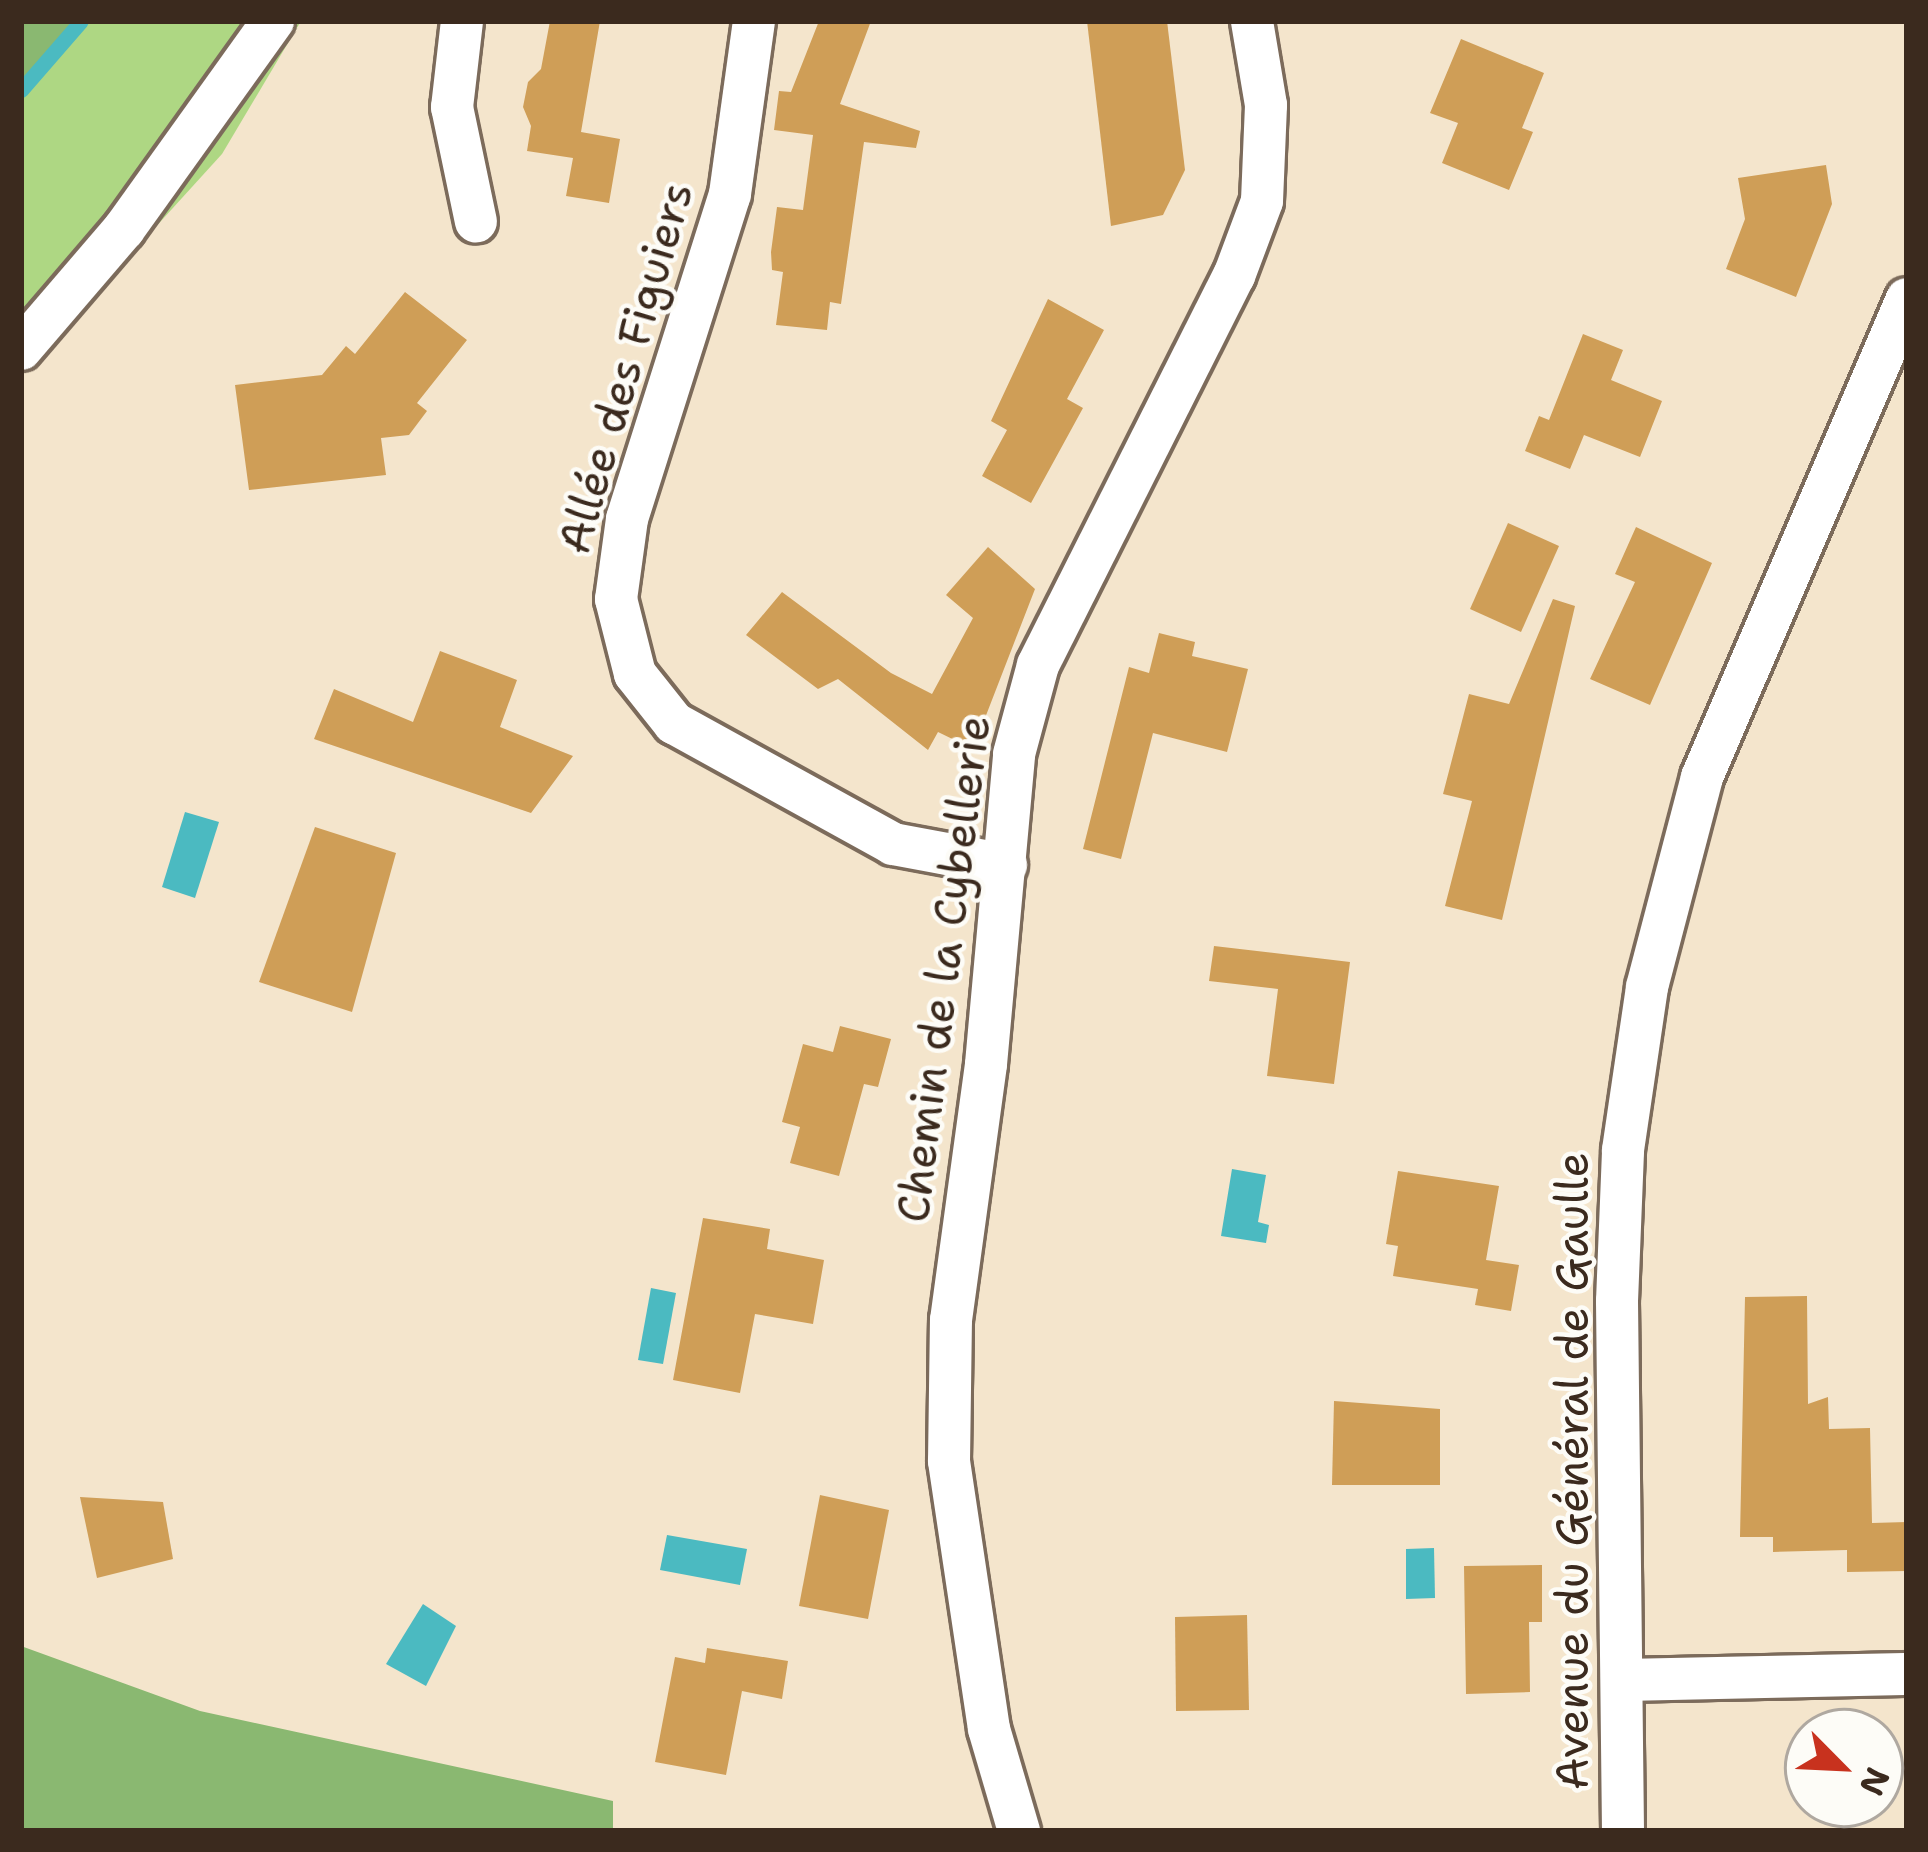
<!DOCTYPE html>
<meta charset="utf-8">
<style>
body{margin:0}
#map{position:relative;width:1928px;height:1852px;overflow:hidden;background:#f4e5cc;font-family:"Shantell Sans",sans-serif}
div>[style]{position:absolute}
.green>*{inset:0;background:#aed783}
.forest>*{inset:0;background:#8ab871}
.water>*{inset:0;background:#4bbac1}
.stream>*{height:15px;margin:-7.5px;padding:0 7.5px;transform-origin:7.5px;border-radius:7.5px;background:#4bbac1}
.building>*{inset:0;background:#cf9e57}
.roads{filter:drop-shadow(3px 0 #7c6b5b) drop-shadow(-3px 0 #7c6b5b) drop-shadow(0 3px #7c6b5b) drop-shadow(0 -3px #7c6b5b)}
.street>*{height:42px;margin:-21px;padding:0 21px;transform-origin:21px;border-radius:21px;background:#fff}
span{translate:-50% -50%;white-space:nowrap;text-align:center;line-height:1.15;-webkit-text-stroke:9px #fdfcf7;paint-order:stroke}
.street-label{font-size:45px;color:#3b2a1e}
.frame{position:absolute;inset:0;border:24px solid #3b2a1e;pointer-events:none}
.north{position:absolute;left:1784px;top:1708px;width:120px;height:120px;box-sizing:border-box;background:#fdfcf7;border:3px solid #afa8a0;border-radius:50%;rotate:114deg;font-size:33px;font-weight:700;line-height:48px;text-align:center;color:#3b2a1e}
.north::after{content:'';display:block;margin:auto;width:42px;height:54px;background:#c8321e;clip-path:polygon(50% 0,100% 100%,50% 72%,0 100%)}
</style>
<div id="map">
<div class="green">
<i style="clip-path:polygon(83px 21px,301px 21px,222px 154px,21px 375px,21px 93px)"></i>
</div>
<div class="forest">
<i style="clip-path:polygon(21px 21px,83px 21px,21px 93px)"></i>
<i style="clip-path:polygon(21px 1646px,200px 1711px,613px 1801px,613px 1831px,21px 1831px)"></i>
</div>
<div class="water">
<i style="clip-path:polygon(185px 812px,219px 822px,195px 898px,162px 887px)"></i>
<i style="clip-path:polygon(1232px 1169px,1266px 1175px,1258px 1222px,1269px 1225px,1266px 1243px,1221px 1236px)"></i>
<i style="clip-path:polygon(651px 1288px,676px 1293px,663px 1364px,638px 1360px)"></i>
<i style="clip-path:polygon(667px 1535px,747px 1549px,740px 1585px,660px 1570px)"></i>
<i style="clip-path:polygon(1434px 1548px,1435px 1598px,1406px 1599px,1406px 1549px)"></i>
<i style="clip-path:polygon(423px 1604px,456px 1626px,426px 1686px,386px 1664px)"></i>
</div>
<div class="stream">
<i style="left:21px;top:90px;width:91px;rotate:-49deg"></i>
</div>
<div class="building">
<i style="clip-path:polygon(550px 21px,600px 21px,581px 132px,620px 139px,609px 203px,566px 196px,573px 158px,527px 151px,531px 126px,523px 107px,528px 82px,541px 69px)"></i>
<i style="clip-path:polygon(819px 21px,871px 21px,840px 104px,920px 131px,916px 148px,864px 142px,841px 304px,830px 302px,827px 330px,776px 325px,783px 272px,772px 270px,771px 252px,777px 207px,803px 210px,813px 135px,774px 130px,779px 91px,791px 92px)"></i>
<i style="clip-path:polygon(1087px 21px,1167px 21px,1185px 170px,1163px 215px,1111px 226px)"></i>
<i style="clip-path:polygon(1461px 39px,1544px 73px,1522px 128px,1533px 132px,1509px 190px,1442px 163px,1458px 123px,1430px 113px)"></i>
<i style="clip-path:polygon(1826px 165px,1832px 204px,1796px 297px,1726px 269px,1745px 219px,1738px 178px)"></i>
<i style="clip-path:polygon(405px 292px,467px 340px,417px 403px,427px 411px,409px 435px,381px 438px,386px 475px,249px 490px,235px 385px,322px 375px,346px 346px,355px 354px)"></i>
<i style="clip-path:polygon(1048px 299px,1104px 330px,1067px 399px,1083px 408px,1031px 503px,982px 476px,1007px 430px,991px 421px)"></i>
<i style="clip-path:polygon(1583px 334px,1623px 350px,1611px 380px,1662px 401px,1640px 457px,1584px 435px,1570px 469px,1525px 451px,1539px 416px,1549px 420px)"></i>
<i style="clip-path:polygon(1508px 523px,1559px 546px,1521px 632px,1470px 609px)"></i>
<i style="clip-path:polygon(1636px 527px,1712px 563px,1650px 705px,1590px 679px,1635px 582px,1615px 574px)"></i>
<i style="clip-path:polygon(988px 547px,1035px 589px,973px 749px,938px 732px,928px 750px,838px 679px,818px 689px,746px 635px,782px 592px,891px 673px,932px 694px,973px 618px,946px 595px)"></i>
<i style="clip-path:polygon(1553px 599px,1575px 606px,1502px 920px,1445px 906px,1472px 801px,1443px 794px,1469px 694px,1509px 704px)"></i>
<i style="clip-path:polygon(1159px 633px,1195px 642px,1192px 656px,1248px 669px,1227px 752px,1153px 733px,1121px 859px,1083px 849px,1129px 667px,1149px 673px)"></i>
<i style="clip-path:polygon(440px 651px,517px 680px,500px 727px,573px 756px,531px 813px,314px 739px,334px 689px,413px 722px)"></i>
<i style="clip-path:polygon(315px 827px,396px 853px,352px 1012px,259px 982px)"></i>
<i style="clip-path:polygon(1214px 946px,1350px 962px,1334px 1084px,1267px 1076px,1278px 989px,1209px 981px)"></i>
<i style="clip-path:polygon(840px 1026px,891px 1039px,878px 1087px,864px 1084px,839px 1176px,790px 1163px,800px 1127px,782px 1122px,803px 1044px,833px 1052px)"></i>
<i style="clip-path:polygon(1398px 1171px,1499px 1186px,1486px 1260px,1519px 1265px,1511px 1311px,1475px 1305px,1478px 1289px,1393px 1276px,1398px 1246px,1386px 1244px)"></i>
<i style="clip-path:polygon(703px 1218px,770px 1229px,767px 1249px,824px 1260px,813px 1324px,755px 1314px,740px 1393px,673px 1380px)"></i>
<i style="clip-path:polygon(1807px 1296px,1808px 1404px,1828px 1397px,1829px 1429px,1870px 1428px,1872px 1523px,1907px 1522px,1907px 1571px,1847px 1572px,1847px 1550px,1773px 1552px,1773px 1537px,1740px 1537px,1745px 1297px)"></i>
<i style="clip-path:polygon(1334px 1401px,1440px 1409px,1440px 1485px,1332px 1485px)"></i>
<i style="clip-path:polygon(820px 1495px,889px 1510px,868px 1619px,799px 1606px)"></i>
<i style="clip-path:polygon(80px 1497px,163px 1502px,173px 1559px,97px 1578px)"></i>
<i style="clip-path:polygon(1542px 1565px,1542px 1622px,1529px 1622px,1530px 1692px,1466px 1694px,1464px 1566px)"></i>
<i style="clip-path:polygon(1247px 1615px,1249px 1710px,1176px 1711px,1175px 1617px)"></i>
<i style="clip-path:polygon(707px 1648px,788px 1661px,782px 1699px,742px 1691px,726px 1775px,655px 1762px,675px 1657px,705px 1663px)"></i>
</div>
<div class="roads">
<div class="street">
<i style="left:462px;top:21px;width:87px;rotate:96.6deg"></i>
<i style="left:452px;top:107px;width:117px;rotate:78.2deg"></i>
<i style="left:754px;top:21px;width:175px;rotate:97.9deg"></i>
<i style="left:730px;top:194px;width:341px;rotate:107.6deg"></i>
<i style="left:627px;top:519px;width:81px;rotate:97.8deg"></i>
<i style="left:616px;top:599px;width:77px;rotate:75.8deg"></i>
<i style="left:635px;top:674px;width:63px;rotate:51.5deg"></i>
<i style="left:674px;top:723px;width:250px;rotate:28.9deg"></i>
<i style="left:893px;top:844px;width:115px;rotate:10.5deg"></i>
<i style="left:21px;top:349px;width:158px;rotate:-49.4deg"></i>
<i style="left:124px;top:229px;width:256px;rotate:-54.4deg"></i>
<i style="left:1622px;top:1680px;width:285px;rotate:-1.2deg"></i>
<i style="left:1019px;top:1831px;width:106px;rotate:-106.4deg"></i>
<i style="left:989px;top:1729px;width:271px;rotate:-98.5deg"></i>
<i style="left:949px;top:1461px;width:141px;rotate:-89.2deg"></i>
<i style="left:951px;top:1320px;width:258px;rotate:-82.2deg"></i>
<i style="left:986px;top:1064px;width:311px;rotate:-84.8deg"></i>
<i style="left:1014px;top:754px;width:92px;rotate:-74.9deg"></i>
<i style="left:1038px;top:665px;width:436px;rotate:-63.3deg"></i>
<i style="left:1234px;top:276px;width:80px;rotate:-69.5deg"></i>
<i style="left:1262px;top:201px;width:96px;rotate:-87.6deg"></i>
<i style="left:1266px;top:105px;width:85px;rotate:-99.5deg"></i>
<i style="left:1623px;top:1831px;width:530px;rotate:-90.65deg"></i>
<i style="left:1617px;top:1301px;width:151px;rotate:-87.7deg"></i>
<i style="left:1623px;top:1150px;width:165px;rotate:-81.6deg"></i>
<i style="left:1647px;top:987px;width:217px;rotate:-75.3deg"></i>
<i style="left:1702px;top:777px;width:520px;rotate:-66.79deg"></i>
</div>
</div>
<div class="street-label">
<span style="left:626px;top:368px;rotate:-74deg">Allée des Figuiers</span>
<span style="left:944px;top:969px;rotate:-83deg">Chemin de la Cybellerie</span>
<span style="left:1573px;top:1471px;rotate:-90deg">Avenue du Général de Gaulle</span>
</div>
<div class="frame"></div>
<div class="north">N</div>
</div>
